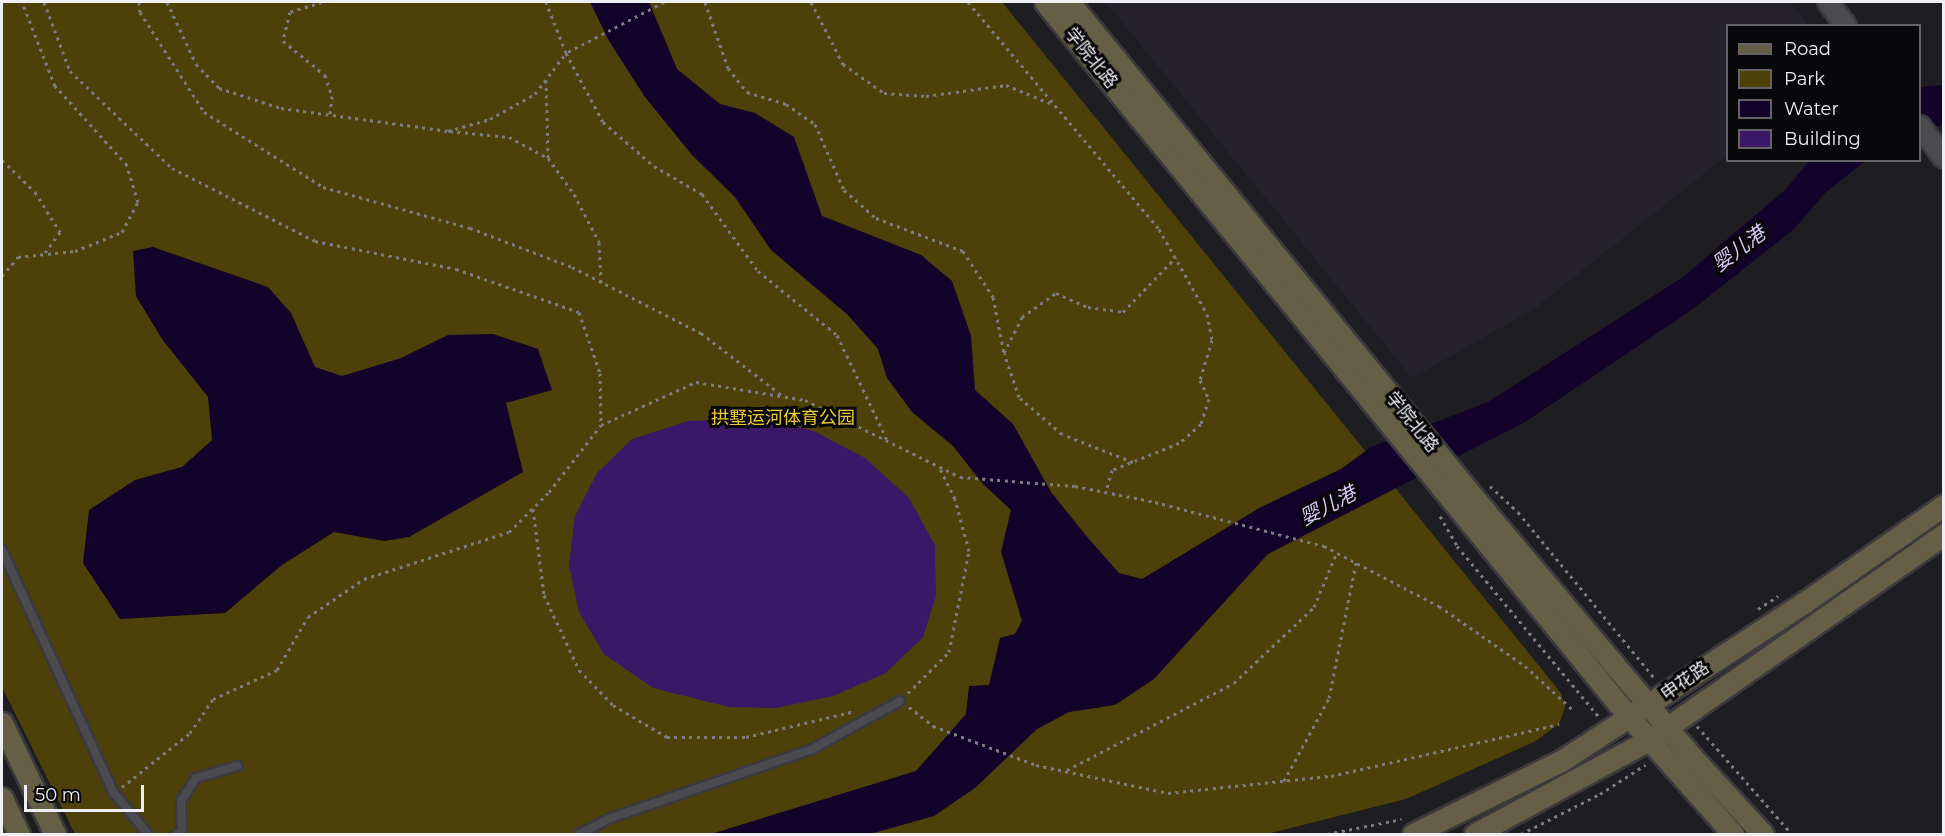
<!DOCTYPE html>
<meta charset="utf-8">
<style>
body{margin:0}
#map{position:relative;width:1945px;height:836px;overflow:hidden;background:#1e1d21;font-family:Montserrat,"Noto Sans SC",sans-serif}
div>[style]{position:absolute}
.built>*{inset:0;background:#25222c}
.green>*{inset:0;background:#4d4109}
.water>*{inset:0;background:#130229}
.building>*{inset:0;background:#3b1867}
.path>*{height:3px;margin-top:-1.5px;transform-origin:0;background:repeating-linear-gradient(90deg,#7d7c80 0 3px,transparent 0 7.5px)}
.roads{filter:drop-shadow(2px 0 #3b3a3e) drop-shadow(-2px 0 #3b3a3e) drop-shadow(0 2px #3b3a3e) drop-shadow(0 -2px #3b3a3e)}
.service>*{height:8px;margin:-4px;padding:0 4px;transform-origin:4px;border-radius:4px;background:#4b4a4f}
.tertiary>*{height:20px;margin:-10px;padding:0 10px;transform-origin:10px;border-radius:10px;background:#4b4a4f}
.secondary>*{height:21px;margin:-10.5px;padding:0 10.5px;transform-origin:10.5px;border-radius:10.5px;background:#665f46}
span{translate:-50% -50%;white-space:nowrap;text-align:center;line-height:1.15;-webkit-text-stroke:6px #080709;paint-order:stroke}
.street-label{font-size:18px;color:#efeef2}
.park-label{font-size:18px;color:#ecca35}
.water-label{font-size:20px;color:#d8caf7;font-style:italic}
.frame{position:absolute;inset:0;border:3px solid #efeef2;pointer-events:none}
.legend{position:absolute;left:1726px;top:24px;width:195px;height:138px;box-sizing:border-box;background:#080709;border:2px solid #646366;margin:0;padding:8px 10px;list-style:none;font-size:18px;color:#efeef2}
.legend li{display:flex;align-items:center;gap:12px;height:30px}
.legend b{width:30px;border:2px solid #646366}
.scale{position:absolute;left:24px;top:785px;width:120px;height:27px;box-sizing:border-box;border:3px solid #efeef2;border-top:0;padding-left:8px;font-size:18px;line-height:21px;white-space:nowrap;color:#efeef2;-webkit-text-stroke:4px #080709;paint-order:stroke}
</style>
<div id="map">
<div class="built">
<i style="clip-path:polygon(1106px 2px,1790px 2px,1809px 25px,1728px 26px,1727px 155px,1534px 309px,1412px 378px)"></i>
</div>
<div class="green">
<i style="clip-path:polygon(2px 2px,1002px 2px,1561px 693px,1565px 707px,1559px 724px,1534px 742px,1406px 799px,1267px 834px,75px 834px,2px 687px)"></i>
</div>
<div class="water">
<i style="clip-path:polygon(590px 2px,649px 2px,677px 69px,720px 104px,755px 113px,794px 137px,822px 216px,921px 255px,952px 281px,971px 336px,975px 390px,1013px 424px,1051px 492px,1088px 538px,1119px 573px,1142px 579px,1261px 507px,1341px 469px,1371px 447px,1488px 402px,1683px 277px,1786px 189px,1809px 161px,1865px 161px,1825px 193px,1794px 229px,1693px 309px,1525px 422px,1268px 554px,1154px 679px,1115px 705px,1069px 712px,1037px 729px,975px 788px,934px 816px,870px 834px,711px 834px,916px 771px,966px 714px,969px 686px,989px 685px,1000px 638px,1015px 634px,1022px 621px,1001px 552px,1011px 510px,983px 484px,953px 446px,912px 412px,887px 378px,878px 349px,848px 315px,771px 250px,735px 197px,692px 155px,645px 97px,609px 41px)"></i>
<i style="clip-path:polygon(1943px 85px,1943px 125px,1920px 129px,1920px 87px)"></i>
<i style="clip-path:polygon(153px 247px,268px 287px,291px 313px,315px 367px,342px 376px,401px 358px,448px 335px,493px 334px,538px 349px,552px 390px,506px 403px,523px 472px,409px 537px,384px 541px,334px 532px,282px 565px,225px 613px,120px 619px,83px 563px,89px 510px,135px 480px,182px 467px,212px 440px,208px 397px,162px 339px,136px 296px,133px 251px)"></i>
</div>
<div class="building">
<i style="clip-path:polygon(766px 419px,814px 431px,865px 458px,909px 498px,935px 545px,936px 596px,923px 637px,886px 673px,833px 696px,776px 708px,729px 707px,653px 688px,604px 654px,579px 612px,569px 565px,575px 516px,597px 473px,632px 439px,688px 421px)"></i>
</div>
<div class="path">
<i style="left:44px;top:2px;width:74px;rotate:69.4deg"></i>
<i style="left:70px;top:71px;width:141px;rotate:43.6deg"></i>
<i style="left:172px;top:168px;width:161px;rotate:27deg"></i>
<i style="left:315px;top:241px;width:144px;rotate:11.2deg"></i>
<i style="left:456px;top:269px;width:130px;rotate:19.3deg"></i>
<i style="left:579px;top:312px;width:65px;rotate:71deg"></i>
<i style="left:600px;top:373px;width:52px;rotate:88.9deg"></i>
<i style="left:139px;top:2px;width:10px;rotate:84deg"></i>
<i style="left:140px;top:12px;width:119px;rotate:57.4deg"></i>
<i style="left:204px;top:112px;width:141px;rotate:32.2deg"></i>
<i style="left:323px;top:187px;width:153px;rotate:15.6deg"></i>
<i style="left:470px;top:228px;width:109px;rotate:20.9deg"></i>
<i style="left:572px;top:267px;width:145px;rotate:27.1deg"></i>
<i style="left:701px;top:333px;width:105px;rotate:37.6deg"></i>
<i style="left:167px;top:2px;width:68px;rotate:64.9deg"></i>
<i style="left:196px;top:64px;width:33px;rotate:46deg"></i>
<i style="left:219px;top:88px;width:65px;rotate:17.9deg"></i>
<i style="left:281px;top:108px;width:169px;rotate:7.8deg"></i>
<i style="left:448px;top:131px;width:44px;rotate:-15.9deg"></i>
<i style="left:490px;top:119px;width:51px;rotate:-29.1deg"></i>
<i style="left:535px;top:94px;width:51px;rotate:-52.9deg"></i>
<i style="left:566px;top:53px;width:55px;rotate:-111.4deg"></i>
<i style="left:322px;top:2px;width:34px;rotate:163deg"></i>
<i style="left:290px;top:12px;width:30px;rotate:104deg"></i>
<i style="left:283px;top:41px;width:54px;rotate:39deg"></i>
<i style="left:325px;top:75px;width:22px;rotate:72deg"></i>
<i style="left:332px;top:96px;width:18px;rotate:96deg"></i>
<i style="left:664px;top:2px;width:110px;rotate:152.5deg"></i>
<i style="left:566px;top:53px;width:78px;rotate:61.8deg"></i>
<i style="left:603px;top:122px;width:67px;rotate:40.8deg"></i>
<i style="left:654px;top:166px;width:56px;rotate:30.3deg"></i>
<i style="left:702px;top:194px;width:95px;rotate:54deg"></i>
<i style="left:758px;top:271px;width:102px;rotate:39deg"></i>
<i style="left:837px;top:335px;width:119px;rotate:64.5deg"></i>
<i style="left:705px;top:2px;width:70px;rotate:70.8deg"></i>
<i style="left:728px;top:68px;width:31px;rotate:52deg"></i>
<i style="left:747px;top:92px;width:41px;rotate:17.1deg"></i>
<i style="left:786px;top:104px;width:35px;rotate:35deg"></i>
<i style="left:815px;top:124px;width:72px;rotate:66.3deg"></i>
<i style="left:844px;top:190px;width:43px;rotate:41.2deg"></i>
<i style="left:876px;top:218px;width:93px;rotate:20.8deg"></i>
<i style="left:963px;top:251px;width:55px;rotate:56.9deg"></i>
<i style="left:993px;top:297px;width:57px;rotate:78.9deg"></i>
<i style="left:811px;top:2px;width:70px;rotate:62.7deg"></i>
<i style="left:843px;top:64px;width:50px;rotate:35.3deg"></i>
<i style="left:884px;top:93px;width:42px;rotate:4.1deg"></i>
<i style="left:926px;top:96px;width:81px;rotate:-7.8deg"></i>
<i style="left:1006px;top:85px;width:52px;rotate:22.6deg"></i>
<i style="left:968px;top:2px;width:297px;rotate:49.9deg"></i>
<i style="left:1159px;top:229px;width:98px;rotate:60.5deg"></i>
<i style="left:1207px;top:314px;width:26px;rotate:79deg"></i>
<i style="left:1212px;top:340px;width:42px;rotate:106.7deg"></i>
<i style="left:1200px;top:380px;width:21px;rotate:65deg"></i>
<i style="left:1209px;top:399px;width:26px;rotate:108deg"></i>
<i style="left:1201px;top:424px;width:29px;rotate:139deg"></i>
<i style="left:1179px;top:443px;width:72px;rotate:158.1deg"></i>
<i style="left:1112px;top:470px;width:22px;rotate:106deg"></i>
<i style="left:546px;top:80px;width:78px;rotate:88.5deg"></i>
<i style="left:548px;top:158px;width:44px;rotate:54.2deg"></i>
<i style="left:574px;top:194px;width:54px;rotate:62.5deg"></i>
<i style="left:599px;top:242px;width:41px;rotate:87.2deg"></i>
<i style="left:450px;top:131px;width:59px;rotate:5.8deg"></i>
<i style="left:509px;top:137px;width:44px;rotate:28.3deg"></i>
<i style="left:2px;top:160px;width:46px;rotate:44.1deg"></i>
<i style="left:35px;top:192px;width:47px;rotate:58deg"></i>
<i style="left:60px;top:232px;width:27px;rotate:126deg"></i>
<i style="left:2px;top:276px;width:25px;rotate:-50deg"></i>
<i style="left:18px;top:257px;width:57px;rotate:-6deg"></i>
<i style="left:75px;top:251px;width:51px;rotate:-22deg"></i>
<i style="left:122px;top:232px;width:34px;rotate:-62deg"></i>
<i style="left:138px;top:202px;width:39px;rotate:-107deg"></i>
<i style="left:127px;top:165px;width:107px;rotate:-132.3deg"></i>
<i style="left:55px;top:86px;width:90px;rotate:-111.4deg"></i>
<i style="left:1133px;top:462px;width:76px;rotate:-158.5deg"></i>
<i style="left:1062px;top:434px;width:57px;rotate:-139.3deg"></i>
<i style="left:1019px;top:397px;width:46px;rotate:-108.8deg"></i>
<i style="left:1004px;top:353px;width:40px;rotate:-63.4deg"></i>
<i style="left:1022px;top:317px;width:42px;rotate:-35.2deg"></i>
<i style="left:1056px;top:293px;width:35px;rotate:24deg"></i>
<i style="left:1088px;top:307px;width:35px;rotate:8deg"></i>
<i style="left:1123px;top:312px;width:76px;rotate:-46.1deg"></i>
<i style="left:1490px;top:486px;width:38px;rotate:43deg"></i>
<i style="left:1518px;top:512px;width:216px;rotate:50.6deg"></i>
<i style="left:533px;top:509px;width:87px;rotate:82.7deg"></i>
<i style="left:544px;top:595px;width:83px;rotate:65deg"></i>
<i style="left:579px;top:670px;width:49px;rotate:45.8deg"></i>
<i style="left:613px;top:705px;width:63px;rotate:30.7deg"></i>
<i style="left:667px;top:737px;width:79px"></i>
<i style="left:746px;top:737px;width:112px;rotate:-13.4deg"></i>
<i style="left:1440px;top:516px;width:34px;rotate:60deg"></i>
<i style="left:1457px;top:546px;width:222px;rotate:50.3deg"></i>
<i style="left:1758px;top:609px;width:24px;rotate:-33deg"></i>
<i style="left:908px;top:693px;width:58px;rotate:-45deg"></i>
<i style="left:949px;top:652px;width:103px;rotate:-78.8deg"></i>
<i style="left:969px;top:551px;width:54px;rotate:-105.1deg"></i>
<i style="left:955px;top:499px;width:34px;rotate:-116deg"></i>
<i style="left:909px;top:707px;width:31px;rotate:38deg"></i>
<i style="left:933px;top:726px;width:110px;rotate:20.7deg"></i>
<i style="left:1036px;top:765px;width:135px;rotate:12deg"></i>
<i style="left:1168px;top:793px;width:164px;rotate:-6deg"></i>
<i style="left:1331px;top:776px;width:234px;rotate:-12.8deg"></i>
<i style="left:1697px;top:726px;width:144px;rotate:48.7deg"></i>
<i style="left:1067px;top:770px;width:188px;rotate:-27.5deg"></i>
<i style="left:1234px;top:683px;width:110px;rotate:-43.5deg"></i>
<i style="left:1314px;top:607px;width:60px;rotate:-67.3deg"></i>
<i style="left:1284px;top:781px;width:94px;rotate:-61.5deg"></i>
<i style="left:1329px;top:698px;width:138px;rotate:-78.7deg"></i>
<i style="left:122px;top:787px;width:87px;rotate:-38.5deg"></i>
<i style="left:190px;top:733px;width:41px;rotate:-55.9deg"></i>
<i style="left:213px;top:699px;width:70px;rotate:-24.4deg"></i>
<i style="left:277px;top:670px;width:61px;rotate:-59.7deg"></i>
<i style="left:308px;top:617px;width:68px;rotate:-34.2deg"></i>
<i style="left:364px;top:579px;width:152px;rotate:-18deg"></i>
<i style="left:509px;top:532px;width:57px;rotate:-45deg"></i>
<i style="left:549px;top:492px;width:85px;rotate:-52.2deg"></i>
<i style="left:601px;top:425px;width:104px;rotate:-24.4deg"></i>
<i style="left:696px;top:382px;width:110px;rotate:9.4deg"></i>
<i style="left:805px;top:400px;width:173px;rotate:26.4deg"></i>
<i style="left:960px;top:477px;width:115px;rotate:4.5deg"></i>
<i style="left:1075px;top:486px;width:82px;rotate:11.3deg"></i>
<i style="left:1155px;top:502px;width:175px;rotate:14.6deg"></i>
<i style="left:1324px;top:546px;width:130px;rotate:27.6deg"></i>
<i style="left:1439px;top:606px;width:105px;rotate:34.9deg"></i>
<i style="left:1525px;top:666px;width:65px;rotate:42.5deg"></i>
<i style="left:1327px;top:834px;width:76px;rotate:-11.3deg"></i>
<i style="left:1521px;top:834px;width:89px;rotate:-26.9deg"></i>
<i style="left:1600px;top:794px;width:54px;rotate:-32.8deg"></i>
</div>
<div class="roads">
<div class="service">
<i style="left:2px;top:550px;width:268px;rotate:65.3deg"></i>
<i style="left:114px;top:793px;width:53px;rotate:50.3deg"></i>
<i style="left:177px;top:834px;width:5px;rotate:-22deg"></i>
<i style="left:182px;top:832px;width:31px;rotate:-92deg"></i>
<i style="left:181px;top:801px;width:27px;rotate:-57deg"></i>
<i style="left:196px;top:778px;width:43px;rotate:-16.3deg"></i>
<i style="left:579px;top:834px;width:36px;rotate:-27deg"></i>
<i style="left:611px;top:818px;width:213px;rotate:-18.9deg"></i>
<i style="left:812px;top:749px;width:100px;rotate:-28.6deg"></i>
</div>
<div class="tertiary">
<i style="left:1828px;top:2px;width:30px;rotate:53deg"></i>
<i style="left:1920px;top:126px;width:40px;rotate:53deg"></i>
</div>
<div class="secondary">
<i style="left:1045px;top:2px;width:925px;rotate:50.75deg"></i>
<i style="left:1630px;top:718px;width:155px;rotate:48.4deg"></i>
<i style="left:1069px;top:2px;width:648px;rotate:50.76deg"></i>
<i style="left:1479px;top:504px;width:332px;rotate:49.9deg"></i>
<i style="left:1693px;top:758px;width:103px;rotate:47.4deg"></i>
<i style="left:2px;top:723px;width:123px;rotate:64.5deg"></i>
<i style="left:2px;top:798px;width:40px;rotate:65deg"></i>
<i style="left:1413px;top:834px;width:165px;rotate:-26.3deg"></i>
<i style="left:1561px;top:761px;width:291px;rotate:-33.1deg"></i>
<i style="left:1805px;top:602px;width:169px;rotate:-34.9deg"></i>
<i style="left:1475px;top:834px;width:198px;rotate:-28.4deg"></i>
<i style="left:1649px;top:740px;width:360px;rotate:-34.9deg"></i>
</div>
</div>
<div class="street-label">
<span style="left:1091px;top:58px;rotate:51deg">学院北路</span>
<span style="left:1412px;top:422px;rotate:51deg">学院北路</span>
<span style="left:1685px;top:681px;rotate:-35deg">申花路</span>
</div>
<div class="park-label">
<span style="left:783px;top:418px">拱墅运河体育公园</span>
</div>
<div class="water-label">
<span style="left:1739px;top:249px;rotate:-37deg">婴儿港</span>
<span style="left:1328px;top:506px;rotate:-28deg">婴儿港</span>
</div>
<div class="frame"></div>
<ul class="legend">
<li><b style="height:8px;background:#665f46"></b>Road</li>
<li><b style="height:16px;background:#4d4109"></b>Park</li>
<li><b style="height:16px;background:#130229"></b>Water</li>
<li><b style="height:16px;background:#3b1867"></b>Building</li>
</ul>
<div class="scale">50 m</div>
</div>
